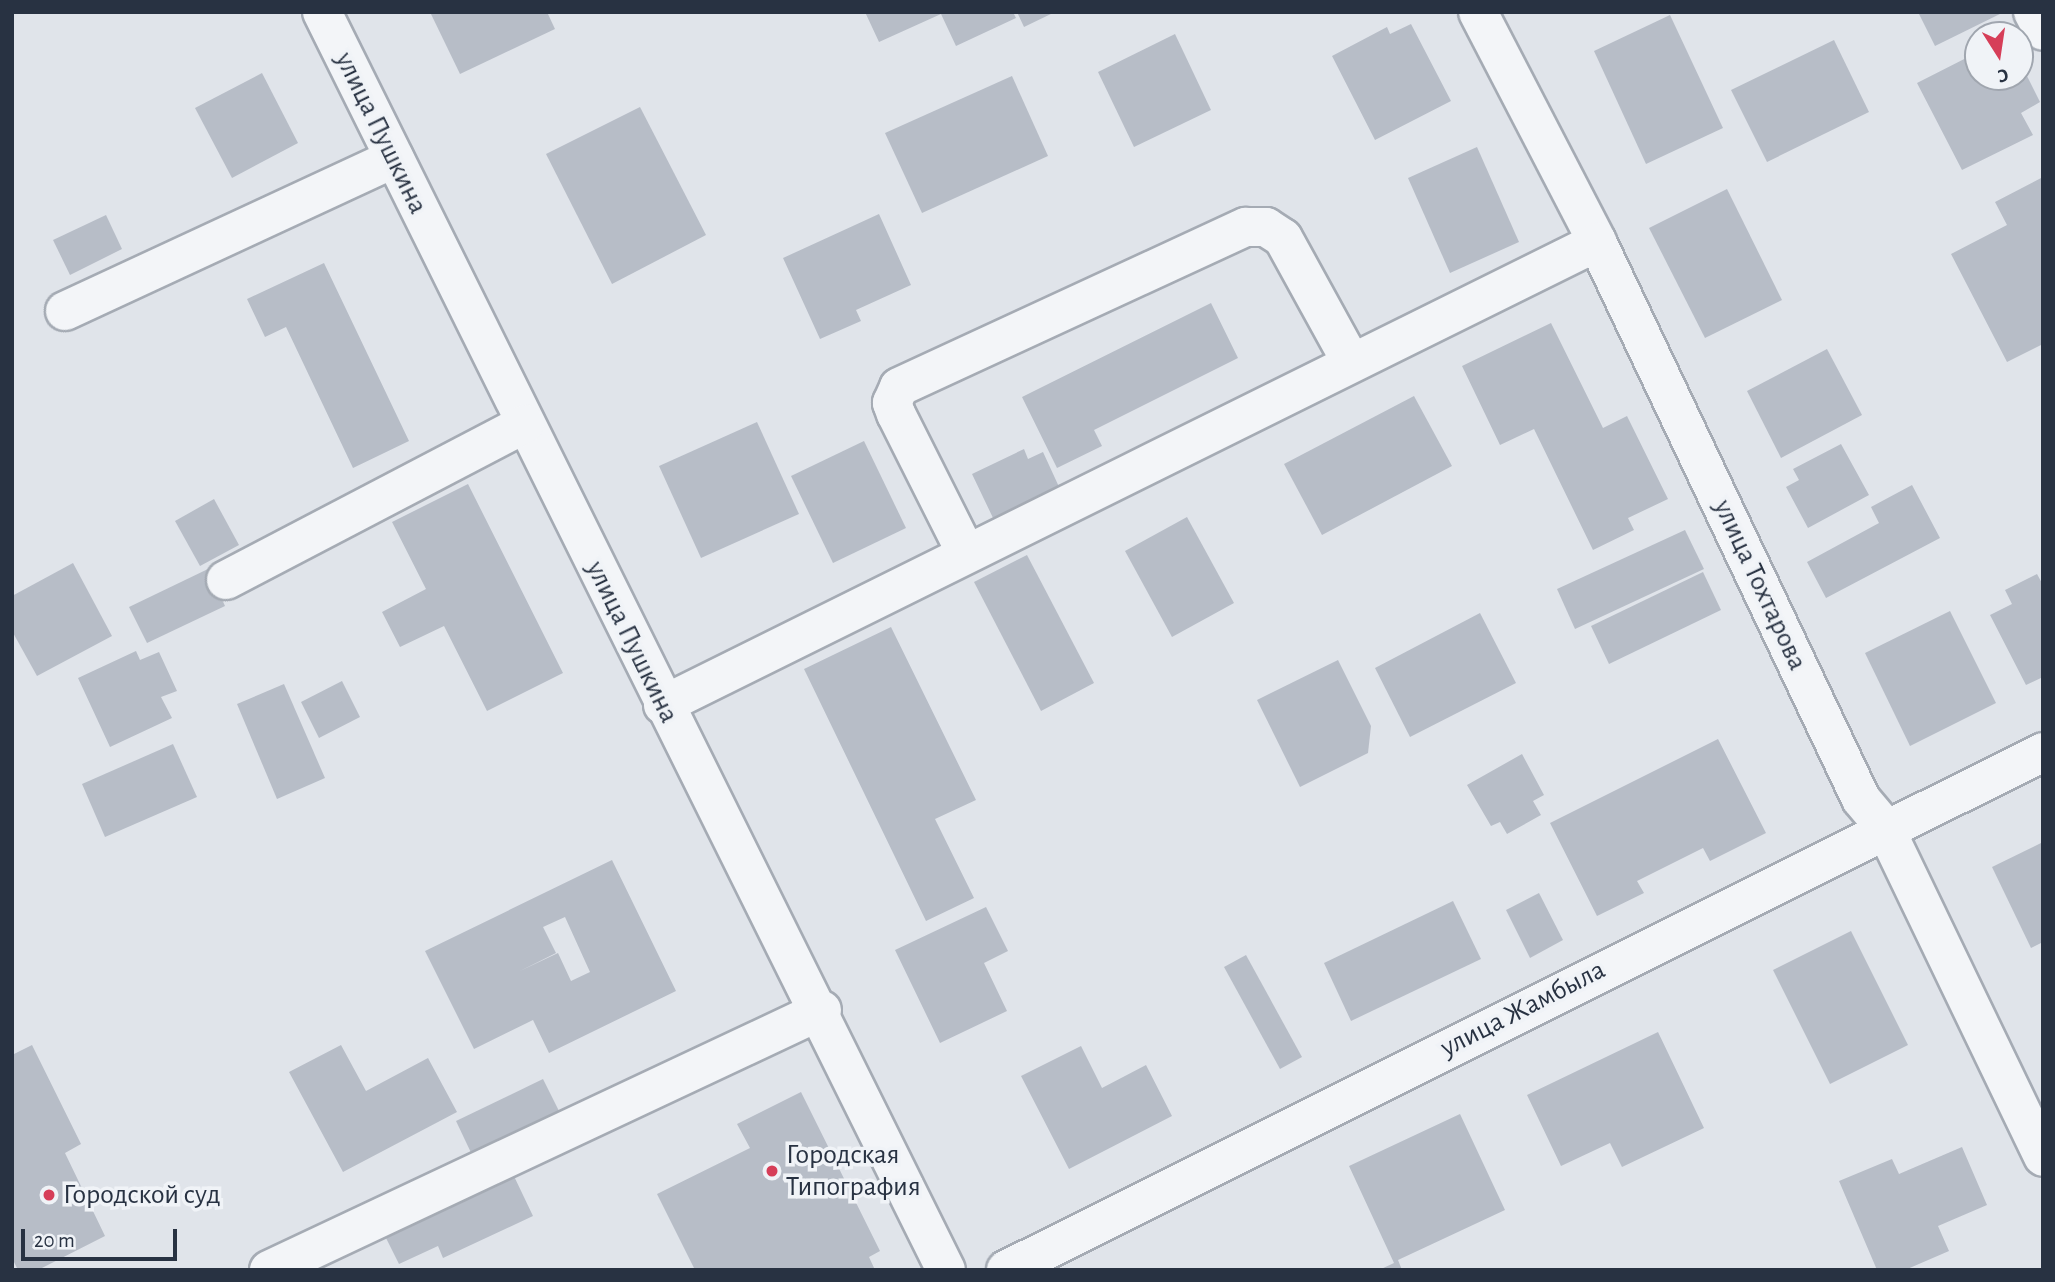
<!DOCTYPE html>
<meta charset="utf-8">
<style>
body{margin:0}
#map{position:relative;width:2055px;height:1282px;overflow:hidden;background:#e0e4ea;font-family:"Alegreya Sans",sans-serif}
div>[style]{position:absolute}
.building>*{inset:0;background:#b7bdc7}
.roads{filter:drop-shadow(2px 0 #a5abb4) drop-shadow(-2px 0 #a5abb4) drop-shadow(0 2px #a5abb4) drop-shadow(0 -2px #a5abb4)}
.street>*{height:38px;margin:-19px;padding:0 19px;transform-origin:19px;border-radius:19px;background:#f3f5f8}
.dots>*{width:19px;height:19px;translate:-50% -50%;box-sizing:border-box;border:4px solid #f0f3f7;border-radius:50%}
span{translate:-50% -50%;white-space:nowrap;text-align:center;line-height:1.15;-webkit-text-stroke:7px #f0f3f7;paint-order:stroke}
.street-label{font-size:28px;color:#283242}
.poi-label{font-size:28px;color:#283242}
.left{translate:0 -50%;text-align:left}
.frame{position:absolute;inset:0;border:14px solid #283242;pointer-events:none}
.north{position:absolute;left:1964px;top:21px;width:70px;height:70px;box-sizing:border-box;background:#f0f3f7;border:2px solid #a0a6af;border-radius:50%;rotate:168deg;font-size:19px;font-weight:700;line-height:28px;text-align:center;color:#283242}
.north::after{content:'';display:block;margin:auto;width:24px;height:32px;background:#d63e58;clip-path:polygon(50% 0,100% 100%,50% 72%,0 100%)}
.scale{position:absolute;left:21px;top:1229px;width:156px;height:32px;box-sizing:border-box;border:4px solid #283242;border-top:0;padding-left:9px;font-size:21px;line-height:24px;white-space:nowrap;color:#283242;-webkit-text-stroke:5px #f0f3f7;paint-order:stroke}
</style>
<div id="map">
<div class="building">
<i style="clip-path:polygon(430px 12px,547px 12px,555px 29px,460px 74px)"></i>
<i style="clip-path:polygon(865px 12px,1013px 12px,1016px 18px,956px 46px,941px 14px,879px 42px)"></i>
<i style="clip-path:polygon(1017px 12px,1055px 12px,1024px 27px)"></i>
<i style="clip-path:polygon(1918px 12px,2004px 12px,1935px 46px)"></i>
<i style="clip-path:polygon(1670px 15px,1723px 128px,1646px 164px,1594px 51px)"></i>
<i style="clip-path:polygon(1411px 24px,1451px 101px,1375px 140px,1332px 56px,1387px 27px,1390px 34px)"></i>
<i style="clip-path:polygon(1175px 34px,1211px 110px,1134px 147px,1098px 72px)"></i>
<i style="clip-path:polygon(1834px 40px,1869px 112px,1767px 162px,1731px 90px)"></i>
<i style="clip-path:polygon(1978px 52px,1978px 77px,2020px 77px,2020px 62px,2040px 102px,2021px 113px,2033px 135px,1962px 170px,1917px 83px)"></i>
<i style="clip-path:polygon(262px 73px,298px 143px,232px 178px,195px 108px)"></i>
<i style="clip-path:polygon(1012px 76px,1048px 156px,922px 213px,885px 133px)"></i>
<i style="clip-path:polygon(640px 107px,706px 235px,612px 284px,546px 154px)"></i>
<i style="clip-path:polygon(1477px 147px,1519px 242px,1450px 273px,1408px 178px)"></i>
<i style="clip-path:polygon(2043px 177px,2043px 344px,2007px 362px,1951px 254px,2007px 225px,1995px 202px)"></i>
<i style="clip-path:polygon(1727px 189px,1782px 300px,1705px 338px,1649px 228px)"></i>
<i style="clip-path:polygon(879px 214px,911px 285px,856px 310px,861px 321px,820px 339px,783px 258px)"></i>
<i style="clip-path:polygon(106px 215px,122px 249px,70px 275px,53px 240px)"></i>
<i style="clip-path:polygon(324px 263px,409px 441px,353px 468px,286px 327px,265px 337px,247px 299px)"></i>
<i style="clip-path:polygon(1211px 303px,1238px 358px,1094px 430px,1102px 446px,1057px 468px,1022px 397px)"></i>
<i style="clip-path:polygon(1551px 323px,1603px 428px,1627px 416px,1668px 499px,1628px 518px,1634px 530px,1593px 550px,1534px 429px,1500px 445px,1462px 366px)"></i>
<i style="clip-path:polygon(1827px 349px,1862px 415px,1781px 458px,1747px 391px)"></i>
<i style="clip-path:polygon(1414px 396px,1452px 466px,1322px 535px,1284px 464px)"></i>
<i style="clip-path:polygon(757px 422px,799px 514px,701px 558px,659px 466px)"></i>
<i style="clip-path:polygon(864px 441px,906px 528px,833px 563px,791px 476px)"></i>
<i style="clip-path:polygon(1841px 444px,1869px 495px,1808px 528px,1786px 487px,1799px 480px,1793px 469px)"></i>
<i style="clip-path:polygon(1024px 449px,1028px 459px,1043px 452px,1060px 489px,994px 520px,972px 474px)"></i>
<i style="clip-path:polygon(468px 484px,563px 673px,487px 711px,444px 626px,400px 647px,382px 612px,426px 589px,392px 522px)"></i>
<i style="clip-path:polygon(1912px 485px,1940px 538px,1826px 598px,1807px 562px,1879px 523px,1871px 507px)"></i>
<i style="clip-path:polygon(214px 499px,239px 545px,200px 566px,175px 521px)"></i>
<i style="clip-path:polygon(1187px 517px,1234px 603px,1172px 637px,1125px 551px)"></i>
<i style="clip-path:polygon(1685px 530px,1704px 569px,1575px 629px,1557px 589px)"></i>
<i style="clip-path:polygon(1027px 555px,1094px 683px,1041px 711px,974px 582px)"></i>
<i style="clip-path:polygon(73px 563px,112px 636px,37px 676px,12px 631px,12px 596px)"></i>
<i style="clip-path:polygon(208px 569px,225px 606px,147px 643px,129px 607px)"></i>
<i style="clip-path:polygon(1703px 572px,1721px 610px,1609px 664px,1591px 626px)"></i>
<i style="clip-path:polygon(2037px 574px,2043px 585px,2043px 677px,2026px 685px,1990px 615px,2012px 604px,2005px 590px)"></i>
<i style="clip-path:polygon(1950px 611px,1996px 703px,1910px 746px,1865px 653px)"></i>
<i style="clip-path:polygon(1480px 613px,1516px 683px,1410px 737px,1375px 668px)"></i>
<i style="clip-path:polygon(891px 627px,976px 800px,935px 819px,974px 898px,926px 921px,804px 669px)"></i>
<i style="clip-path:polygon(136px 651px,140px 660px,159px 652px,177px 691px,161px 697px,172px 718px,110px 747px,78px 678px)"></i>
<i style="clip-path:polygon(1338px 660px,1371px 726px,1368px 753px,1300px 787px,1257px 700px)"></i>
<i style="clip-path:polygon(342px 681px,360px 717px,319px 738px,301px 702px)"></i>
<i style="clip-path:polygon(284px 684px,325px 778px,277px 799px,237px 704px)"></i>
<i style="clip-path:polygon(1718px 739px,1766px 833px,1710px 861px,1703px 848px,1637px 881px,1644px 893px,1597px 916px,1550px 823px)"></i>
<i style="clip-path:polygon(173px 744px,197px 797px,105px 837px,82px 784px)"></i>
<i style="clip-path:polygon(1522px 754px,1544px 795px,1533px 801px,1541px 815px,1507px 834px,1500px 822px,1491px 826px,1467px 785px)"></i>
<i style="clip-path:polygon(2041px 843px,2043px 942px,2031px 948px,1992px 867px)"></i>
<i style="clip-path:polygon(evenodd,612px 860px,676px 991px,549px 1053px,533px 1020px,474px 1049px,425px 951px,612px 860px,565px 917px,590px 972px,571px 981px,558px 953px,520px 971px,556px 953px,543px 927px,565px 917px)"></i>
<i style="clip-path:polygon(1539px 893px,1563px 940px,1530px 958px,1506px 910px)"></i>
<i style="clip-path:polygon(1453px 901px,1481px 959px,1351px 1021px,1324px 963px)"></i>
<i style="clip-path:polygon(986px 907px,1008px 951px,984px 963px,1007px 1011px,940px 1043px,895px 950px)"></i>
<i style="clip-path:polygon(1851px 931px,1908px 1045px,1830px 1084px,1773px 970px)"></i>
<i style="clip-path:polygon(1246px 955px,1302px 1057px,1280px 1069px,1224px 967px)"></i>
<i style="clip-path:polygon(1658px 1032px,1704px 1128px,1622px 1167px,1610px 1143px,1561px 1166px,1527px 1095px)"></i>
<i style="clip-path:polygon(32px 1045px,81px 1144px,65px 1153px,105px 1236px,38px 1270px,18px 1270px,12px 1258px,12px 1055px)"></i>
<i style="clip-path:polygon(341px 1045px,366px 1091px,428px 1058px,457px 1112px,343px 1172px,289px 1072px)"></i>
<i style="clip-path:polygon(1081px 1046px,1102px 1088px,1146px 1065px,1172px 1116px,1069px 1169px,1021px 1076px)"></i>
<i style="clip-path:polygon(543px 1079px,562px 1117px,474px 1159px,456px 1121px)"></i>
<i style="clip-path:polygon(801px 1092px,880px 1251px,869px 1257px,875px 1270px,695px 1270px,657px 1194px,750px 1148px,737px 1124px)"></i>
<i style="clip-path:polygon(1460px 1114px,1505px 1210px,1398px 1260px,1402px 1270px,1379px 1270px,1394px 1263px,1349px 1166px)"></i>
<i style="clip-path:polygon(1962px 1147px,1987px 1205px,1938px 1226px,1949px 1251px,1905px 1270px,1877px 1270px,1839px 1181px,1892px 1159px,1899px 1174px)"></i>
<i style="clip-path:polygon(512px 1172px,533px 1216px,443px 1258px,438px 1246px,399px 1264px,383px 1232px)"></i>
</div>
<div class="roads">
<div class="street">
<i style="left:322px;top:12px;width:1404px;rotate:63.62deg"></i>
<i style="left:1478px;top:12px;width:259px;rotate:62.6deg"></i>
<i style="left:1597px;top:242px;width:616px;rotate:64.64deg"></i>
<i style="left:1861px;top:799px;width:35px;rotate:50deg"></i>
<i style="left:1884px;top:826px;width:367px;rotate:64.3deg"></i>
<i style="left:2033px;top:12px;width:21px;rotate:62deg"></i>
<i style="left:65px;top:311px;width:363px;rotate:-24.9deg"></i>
<i style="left:965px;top:551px;width:153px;rotate:-116.7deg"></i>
<i style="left:896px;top:414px;width:12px;rotate:-110deg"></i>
<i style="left:892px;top:403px;width:17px;rotate:-66deg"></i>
<i style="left:899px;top:387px;width:382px;rotate:-24.8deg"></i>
<i style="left:1246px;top:227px;width:20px"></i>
<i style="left:1266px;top:227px;width:20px;rotate:33deg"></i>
<i style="left:1283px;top:238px;width:139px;rotate:61.2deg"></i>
<i style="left:226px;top:580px;width:337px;rotate:-27.6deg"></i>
<i style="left:663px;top:705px;width:1042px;rotate:-26.37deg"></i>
<i style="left:269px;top:1270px;width:611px;rotate:-25.18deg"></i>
<i style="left:1006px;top:1270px;width:1159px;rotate:-26.54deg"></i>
</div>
</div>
<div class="dots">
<i style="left:772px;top:1171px;background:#d63e58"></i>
<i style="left:49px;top:1195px;background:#d63e58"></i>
</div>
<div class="street-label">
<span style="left:381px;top:133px;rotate:64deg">улица Пушкина</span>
<span style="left:1760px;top:585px;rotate:65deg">улица Тохтарова</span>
<span style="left:632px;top:642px;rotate:64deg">улица Пушкина</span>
<span style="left:1523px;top:1009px;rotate:-27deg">улица Жамбыла</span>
</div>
<div class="poi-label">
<span class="left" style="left:786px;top:1171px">Городская<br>Типография</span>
<span class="left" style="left:63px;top:1195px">Городской суд</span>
</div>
<div class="frame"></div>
<div class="north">С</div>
<div class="scale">20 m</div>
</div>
